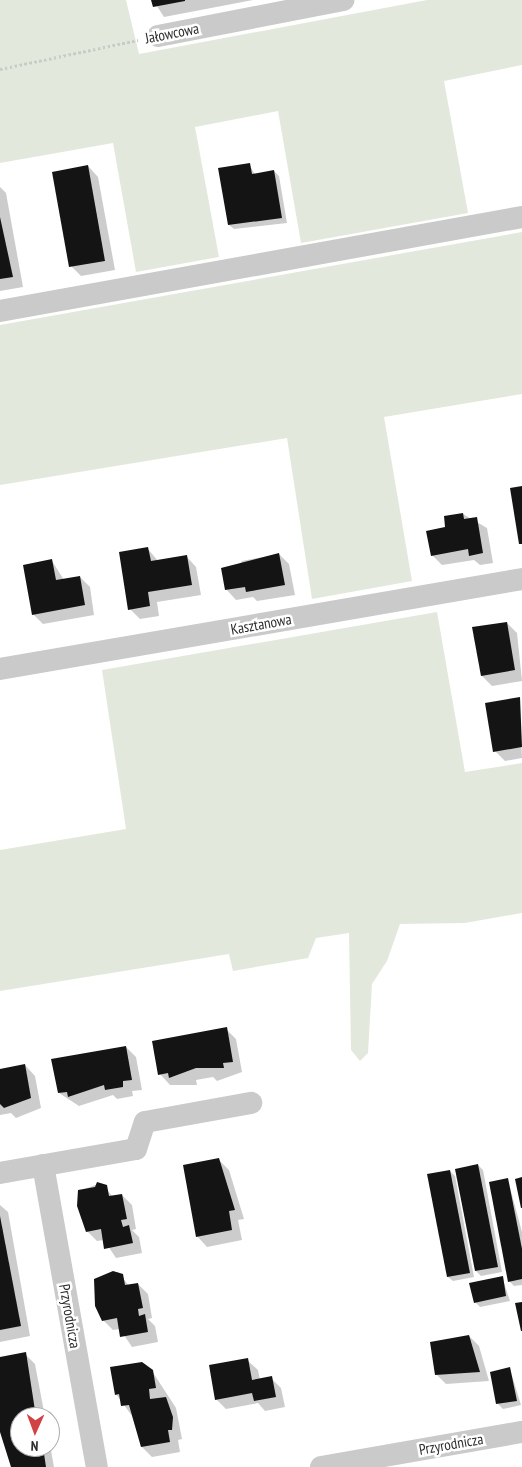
<!DOCTYPE html>
<meta charset="utf-8">
<style>
body{margin:0}
#map{position:relative;width:522px;height:1467px;overflow:hidden;background:#fff;font-family:"PT Sans Narrow",sans-serif}
div>[style]{position:absolute}
.green>*{inset:0;background:#e2e9dc}
.shadow>*{inset:0;background:#0003}
.building>*{inset:0;background:#141414}
.path>*{height:3px;margin-top:-1.5px;transform-origin:0;background:repeating-linear-gradient(90deg,#cacaca 0 2.5px,transparent 0 5px)}
.minor>*{height:22px;margin:-11px;padding:0 11px;transform-origin:11px;border-radius:11px;background:#cacaca}
span{translate:-50% -50%;white-space:nowrap;text-align:center;line-height:1.15;-webkit-text-stroke:5px #fff;paint-order:stroke}
.street-label{font-size:15px;color:#2d2d2d}
.north{position:absolute;left:10px;top:1407px;width:50px;height:50px;box-sizing:border-box;background:#fff;border:1px solid #ababab;border-radius:50%;rotate:182deg;font-size:14px;font-weight:700;line-height:20px;text-align:center;color:#2d2d2d}
.north::after{content:'';display:block;margin:auto;width:18px;height:22px;background:#d04244;clip-path:polygon(50% 0,100% 100%,50% 72%,0 100%)}
</style>
<div id="map">
<div class="green">
<i style="clip-path:polygon(0 0,126px 0,139px 54px,427px 0,522px 0,522px 65px,444px 81px,468px 213px,301px 243px,278px 111px,195px 127px,219px 257px,136px 272px,113px 143px,0 163px)"></i>
<i style="clip-path:polygon(522px 232px,522px 394px,384px 417px,412px 581px,312px 599px,287px 438px,0 485px,0 325px)"></i>
<i style="clip-path:polygon(437px 612px,465px 772px,522px 763px,522px 913px,465px 923px,400px 924px,387px 961px,372px 984px,368px 1053px,360px 1061px,351px 1050px,349px 933px,316px 938px,308px 958px,233px 971px,229px 954px,0 991px,0 850px,126px 829px,102px 670px)"></i>
</div>
<div class="shadow">
<i style="clip-path:polygon(153px 0,253px 0,164px 17px)"></i>
<i style="clip-path:polygon(249px 164px,255px 175px,274px 171px,279px 176px,287px 223px,234px 229px,229px 225px)"></i>
<i style="clip-path:polygon(88px 166px,98px 177px,115px 270px,81px 276px,71px 266px)"></i>
<i style="clip-path:polygon(0 187px,6px 193px,23px 287px,0 291px)"></i>
<i style="clip-path:polygon(463px 514px,487px 528px,493px 563px,480px 565px,474px 560px,442px 565px,432px 555px,447px 528px)"></i>
<i style="clip-path:polygon(148px 549px,158px 561px,186px 556px,196px 567px,201px 595px,157px 602px,159px 616px,140px 619px,130px 609px)"></i>
<i style="clip-path:polygon(279px 554px,289px 564px,295px 595px,257px 601px,253px 597px,236px 600px,226px 589px,242px 561px)"></i>
<i style="clip-path:polygon(52px 561px,64px 580px,80px 577px,90px 587px,94px 615px,43px 624px,33px 614px)"></i>
<i style="clip-path:polygon(507px 623px,517px 633px,522px 681px,492px 686px,482px 676px)"></i>
<i style="clip-path:polygon(519px 698px,522px 758px,505px 761px,495px 751px)"></i>
<i style="clip-path:polygon(226px 1029px,236px 1039px,242px 1072px,217px 1081px,213px 1077px,196px 1080px,197px 1085px,170px 1085px,160px 1074px)"></i>
<i style="clip-path:polygon(126px 1047px,136px 1057px,142px 1090px,132px 1091px,133px 1096px,117px 1099px,113px 1095px,79px 1106px,59px 1093px)"></i>
<i style="clip-path:polygon(25px 1065px,35px 1076px,41px 1108px,16px 1118px,11px 1113px,0 1115px,0 1070px)"></i>
<i style="clip-path:polygon(219px 1160px,229px 1170px,244px 1219px,238px 1220px,242px 1240px,207px 1247px,197px 1236px)"></i>
<i style="clip-path:polygon(478px 1165px,483px 1170px,502px 1272px,481px 1276px,476px 1271px)"></i>
<i style="clip-path:polygon(450px 1171px,455px 1176px,474px 1277px,453px 1281px,448px 1277px)"></i>
<i style="clip-path:polygon(508px 1180px,522px 1232px,522px 1285px,514px 1286px,509px 1281px)"></i>
<i style="clip-path:polygon(101px 1183px,113px 1197px,122px 1195px,132px 1205px,136px 1229px,132px 1230px,139px 1237px,142px 1253px,116px 1258px,104px 1240px,97px 1241px,87px 1231px,79px 1191px)"></i>
<i style="clip-path:polygon(0 1205px,8px 1212px,30px 1336px,0 1342px)"></i>
<i style="clip-path:polygon(118px 1272px,129px 1286px,138px 1284px,148px 1294px,152px 1318px,148px 1319px,155px 1326px,158px 1342px,132px 1347px,120px 1329px,113px 1330px,103px 1320px,95px 1280px)"></i>
<i style="clip-path:polygon(502px 1277px,510px 1301px,480px 1307px,475px 1302px)"></i>
<i style="clip-path:polygon(469px 1336px,479px 1346px,489px 1381px,446px 1384px,436px 1374px)"></i>
<i style="clip-path:polygon(25px 1354px,35px 1364px,45px 1417px,20px 1417px,20px 1447px,50px 1445px,54px 1467px,11px 1467px,0 1412px,0 1358px)"></i>
<i style="clip-path:polygon(247px 1360px,258px 1370px,260px 1380px,271px 1378px,281px 1388px,285px 1407px,265px 1411px,258px 1403px,226px 1409px,216px 1399px)"></i>
<i style="clip-path:polygon(510px 1369px,521px 1405px,503px 1409px,498px 1404px)"></i>
<i style="clip-path:polygon(152px 1371px,176px 1408px,182px 1439px,178px 1440px,180px 1452px,152px 1457px,142px 1447px,132px 1416px,116px 1394px)"></i>
</div>
<div class="building">
<i style="clip-path:polygon(151px 0,185px 0,185px 1px,153px 7px)"></i>
<i style="clip-path:polygon(250px 163px,252px 174px,274px 170px,282px 218px,228px 225px,218px 168px)"></i>
<i style="clip-path:polygon(88px 165px,105px 261px,69px 267px,52px 172px)"></i>
<i style="clip-path:polygon(0 217px,13px 277px,0 279px)"></i>
<i style="clip-path:polygon(522px 486px,522px 544px,519px 544px,510px 488px)"></i>
<i style="clip-path:polygon(463px 513px,464px 519px,477px 517px,483px 553px,469px 556px,468px 549px,431px 556px,426px 531px,445px 527px,444px 516px)"></i>
<i style="clip-path:polygon(148px 547px,151px 561px,187px 555px,192px 585px,148px 592px,150px 606px,128px 610px,119px 552px)"></i>
<i style="clip-path:polygon(279px 553px,285px 585px,246px 592px,245px 587px,225px 590px,221px 568px)"></i>
<i style="clip-path:polygon(52px 559px,56px 580px,80px 576px,85px 605px,32px 615px,23px 565px)"></i>
<i style="clip-path:polygon(507px 622px,515px 670px,481px 676px,472px 627px)"></i>
<i style="clip-path:polygon(520px 697px,522px 747px,493px 752px,485px 703px)"></i>
<i style="clip-path:polygon(227px 1027px,233px 1062px,223px 1063px,224px 1068px,196px 1068px,169px 1078px,168px 1073px,158px 1075px,152px 1041px)"></i>
<i style="clip-path:polygon(126px 1046px,132px 1080px,123px 1081px,123px 1087px,105px 1090px,104px 1085px,68px 1097px,67px 1092px,58px 1093px,51px 1059px)"></i>
<i style="clip-path:polygon(25px 1064px,31px 1098px,4px 1108px,0 1104px,0 1069px)"></i>
<i style="clip-path:polygon(219px 1158px,235px 1210px,229px 1211px,232px 1230px,196px 1237px,183px 1165px)"></i>
<i style="clip-path:polygon(478px 1164px,498px 1267px,475px 1271px,455px 1169px)"></i>
<i style="clip-path:polygon(450px 1170px,470px 1273px,447px 1277px,427px 1174px)"></i>
<i style="clip-path:polygon(522px 1177px,522px 1208px,521px 1208px,515px 1179px)"></i>
<i style="clip-path:polygon(508px 1178px,522px 1249px,522px 1279px,508px 1282px,489px 1182px)"></i>
<i style="clip-path:polygon(97px 1182px,107px 1185px,109px 1196px,122px 1194px,127px 1219px,121px 1220px,123px 1227px,129px 1225px,133px 1243px,104px 1249px,101px 1229px,86px 1232px,77px 1206px,78px 1190px,95px 1187px)"></i>
<i style="clip-path:polygon(0 1216px,21px 1326px,0 1330px)"></i>
<i style="clip-path:polygon(113px 1271px,123px 1274px,125px 1285px,138px 1283px,143px 1308px,138px 1309px,139px 1316px,145px 1314px,148px 1332px,120px 1337px,117px 1318px,102px 1321px,95px 1306px,94px 1279px)"></i>
<i style="clip-path:polygon(503px 1276px,506px 1296px,474px 1303px,469px 1283px)"></i>
<i style="clip-path:polygon(522px 1302px,522px 1331px,521px 1331px,515px 1303px)"></i>
<i style="clip-path:polygon(469px 1335px,480px 1372px,435px 1375px,430px 1342px)"></i>
<i style="clip-path:polygon(26px 1352px,36px 1417px,20px 1417px,20px 1447px,43px 1447px,46px 1467px,11px 1467px,0 1432px,0 1357px)"></i>
<i style="clip-path:polygon(248px 1358px,252px 1380px,272px 1376px,276px 1397px,254px 1401px,252px 1393px,215px 1400px,209px 1365px)"></i>
<i style="clip-path:polygon(142px 1362px,153px 1370px,156px 1388px,149px 1389px,150px 1399px,166px 1397px,173px 1417px,172px 1430px,168px 1430px,170px 1442px,141px 1447px,129px 1405px,121px 1406px,119px 1394px,115px 1395px,110px 1367px)"></i>
<i style="clip-path:polygon(510px 1367px,517px 1401px,496px 1404px,490px 1372px)"></i>
</div>
<div class="path">
<i style="left:0;top:69px;width:141px;rotate:-11.9deg"></i>
</div>
<div class="minor">
<i style="left:158px;top:36px;width:189px;rotate:-11deg"></i>
<i style="left:0;top:311px;width:530px;rotate:-10.21deg"></i>
<i style="left:0;top:669px;width:530px;rotate:-9.78deg"></i>
<i style="left:43px;top:1165px;width:307px;rotate:79.9deg"></i>
<i style="left:0;top:1173px;width:138px;rotate:-10deg"></i>
<i style="left:136px;top:1149px;width:28px;rotate:-72deg"></i>
<i style="left:145px;top:1122px;width:108px;rotate:-10.2deg"></i>
<i style="left:321px;top:1467px;width:204px;rotate:-9.9deg"></i>
</div>
<div class="street-label">
<span style="left:172px;top:33px;rotate:-11deg">Jałowcowa</span>
<span style="left:261px;top:624px;rotate:-10deg">Kasztanowa</span>
<span style="left:70px;top:1316px;rotate:80deg">Przyrodnicza</span>
<span style="left:451px;top:1444px;rotate:-10deg">Przyrodnicza</span>
</div>
<div class="north">N</div>
</div>
